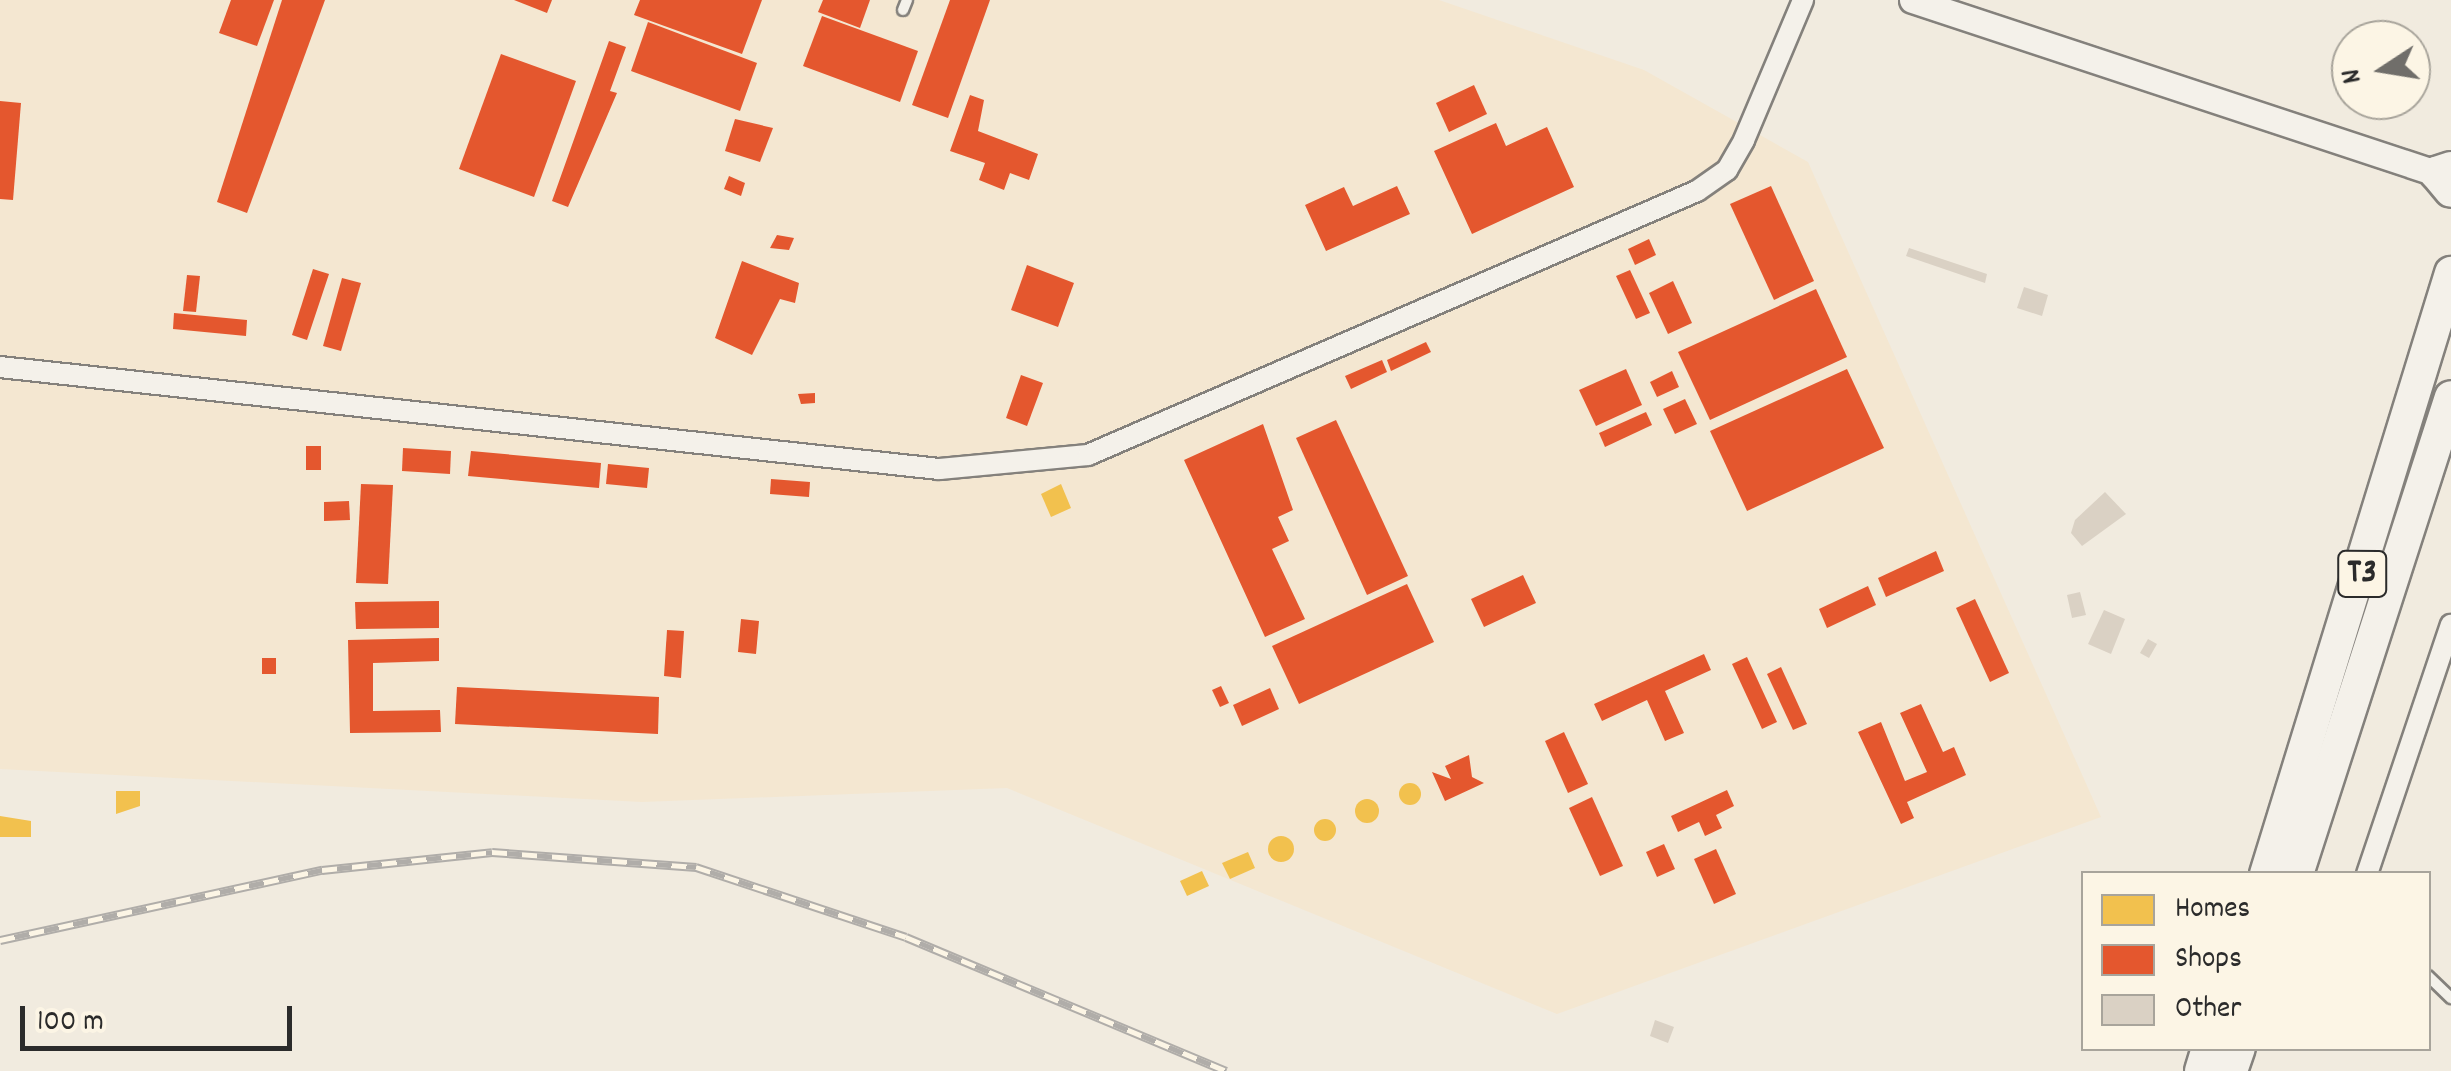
<!DOCTYPE html>
<style>
body{margin:0}
#map{position:relative;width:2451px;height:1071px;overflow:hidden;background:#f1ebdf;font-family:Dekko,sans-serif}
div>[style]{position:absolute}
.built>*{inset:0;background:#f4e7d1}
.homes>*{inset:0;background:#f2c14e}
.round{border-radius:50%}
.shops>*{inset:0;background:#e4572e}
.building>*{inset:0;background:#dad1c4}
.roads{filter:drop-shadow(2px 0 #84817c) drop-shadow(-2px 0 #84817c) drop-shadow(0 2px #84817c) drop-shadow(0 -2px #84817c)}
.service>*{height:10px;margin:-5px;padding:0 5px;transform-origin:5px;border-radius:5px;background:#f4f1ea}
.minor>*{height:20px;margin:-10px;padding:0 10px;transform-origin:10px;border-radius:10px;background:#f4f1ea}
.tertiary>*{height:25px;margin:-12.5px;padding:0 12.5px;transform-origin:12.5px;border-radius:12.5px;background:#f4f1ea}
.trunk>*{height:32px;margin:-16px;padding:0 16px;transform-origin:16px;border-radius:16px;background:#f4f1ea}
.rail>*{height:9px;margin-top:-4.5px;transform-origin:0;background:repeating-linear-gradient(90deg,#fcf5e5 0 15px,#b0ada9 0 30px);box-sizing:border-box;border-block:2px solid #b0ada9}
span{translate:-50% -50%;white-space:nowrap;text-align:center;line-height:1.15;-webkit-text-stroke:10px #fcf5e5;paint-order:stroke}
.shield-label span{padding:2px 8px;background:#fcf5e5;border:2px solid;border-radius:8px;-webkit-text-stroke-width:0}
.shield-label{font-size:35px;color:#2b2b2b;font-weight:700}
.legend{position:absolute;left:2081px;top:871px;width:350px;height:180px;box-sizing:border-box;background:#fcf5e5;border:2px solid #a8a49b;margin:0;padding:12px 18px;list-style:none;font-size:30px;color:#2b2b2b}
.legend li{display:flex;align-items:center;gap:20px;height:50px}
.legend b{width:50px;border:2px solid #a8a49b}
.north{position:absolute;left:2331px;top:20px;width:100px;height:100px;box-sizing:border-box;background:#fcf5e5;border:2px solid #a8a49b;border-radius:50%;rotate:258deg;font-size:28px;font-weight:700;line-height:40px;text-align:center;color:#2b2b2b}
.north::after{content:'';display:block;margin:auto;width:35px;height:45px;background:#706e6a;clip-path:polygon(50% 0,100% 100%,50% 72%,0 100%)}
.scale{position:absolute;left:20px;top:1006px;width:272px;height:45px;box-sizing:border-box;border:5px solid #2b2b2b;border-top:0;padding-left:12px;font-size:30px;line-height:35px;white-space:nowrap;color:#2b2b2b;-webkit-text-stroke:8px #fcf5e5;paint-order:stroke}
</style>
<div id="map">
<div class="built">
<i style="clip-path:polygon(0 0,1439px 0,1644px 70px,1808px 162px,2101px 817px,1557px 1014px,1007px 788px,642px 802px,0 769px)"></i>
</div>
<div class="homes">
<i style="clip-path:polygon(1061px 484px,1071px 508px,1051px 517px,1041px 494px)"></i>
<i class="round" style="left:1399px;top:783px;width:22px;height:22px"></i>
<i style="clip-path:polygon(116px 791px,140px 791px,140px 806px,116px 814px)"></i>
<i class="round" style="left:1355px;top:799px;width:24px;height:24px"></i>
<i style="clip-path:polygon(0 816px,31px 821px,31px 837px,0 837px)"></i>
<i class="round" style="left:1314px;top:819px;width:22px;height:22px"></i>
<i class="round" style="left:1268px;top:836px;width:26px;height:26px"></i>
<i style="clip-path:polygon(1248px 852px,1255px 868px,1230px 879px,1222px 863px)"></i>
<i style="clip-path:polygon(1202px 871px,1209px 886px,1187px 896px,1180px 881px)"></i>
</div>
<div class="shops">
<i style="clip-path:polygon(231px 0,274px 0,257px 46px,219px 33px)"></i>
<i style="clip-path:polygon(282px 0,325px 0,247px 213px,217px 202px)"></i>
<i style="clip-path:polygon(514px 0,552px 0,547px 13px)"></i>
<i style="clip-path:polygon(640px 0,762px 0,742px 54px,634px 15px)"></i>
<i style="clip-path:polygon(823px 0,870px 0,860px 28px,818px 12px)"></i>
<i style="clip-path:polygon(950px 0,990px 0,948px 118px,912px 105px)"></i>
<i style="clip-path:polygon(822px 16px,918px 51px,900px 102px,803px 66px)"></i>
<i style="clip-path:polygon(648px 22px,757px 63px,740px 111px,631px 71px)"></i>
<i style="clip-path:polygon(609px 41px,626px 47px,610px 91px,617px 93px,568px 207px,552px 201px)"></i>
<i style="clip-path:polygon(501px 54px,576px 81px,534px 197px,459px 169px)"></i>
<i style="clip-path:polygon(1474px 85px,1487px 114px,1449px 132px,1436px 103px)"></i>
<i style="clip-path:polygon(970px 95px,984px 100px,978px 131px,1038px 154px,1029px 180px,1010px 173px,1004px 190px,979px 180px,985px 163px,950px 151px)"></i>
<i style="clip-path:polygon(0 101px,21px 103px,13px 200px,0 199px)"></i>
<i style="clip-path:polygon(735px 119px,773px 128px,760px 162px,725px 151px)"></i>
<i style="clip-path:polygon(1496px 123px,1506px 146px,1547px 127px,1574px 187px,1472px 234px,1434px 151px)"></i>
<i style="clip-path:polygon(729px 176px,745px 183px,741px 196px,724px 189px)"></i>
<i style="clip-path:polygon(1397px 186px,1410px 214px,1326px 251px,1305px 205px,1344px 187px,1353px 206px)"></i>
<i style="clip-path:polygon(1771px 186px,1814px 281px,1774px 300px,1730px 204px)"></i>
<i style="clip-path:polygon(777px 235px,794px 238px,789px 250px,770px 248px)"></i>
<i style="clip-path:polygon(1649px 239px,1656px 255px,1635px 265px,1628px 249px)"></i>
<i style="clip-path:polygon(742px 261px,799px 283px,795px 303px,780px 299px,752px 355px,715px 338px)"></i>
<i style="clip-path:polygon(1027px 265px,1074px 283px,1058px 327px,1011px 310px)"></i>
<i style="clip-path:polygon(313px 269px,329px 274px,307px 340px,292px 335px)"></i>
<i style="clip-path:polygon(1630px 270px,1650px 313px,1636px 319px,1616px 276px)"></i>
<i style="clip-path:polygon(187px 275px,200px 276px,196px 312px,183px 311px)"></i>
<i style="clip-path:polygon(342px 278px,361px 283px,341px 351px,323px 346px)"></i>
<i style="clip-path:polygon(1673px 281px,1692px 323px,1668px 334px,1649px 293px)"></i>
<i style="clip-path:polygon(1816px 289px,1847px 357px,1710px 420px,1678px 352px)"></i>
<i style="clip-path:polygon(174px 313px,247px 320px,246px 336px,173px 329px)"></i>
<i style="clip-path:polygon(1426px 342px,1431px 352px,1391px 371px,1387px 360px)"></i>
<i style="clip-path:polygon(1382px 360px,1387px 372px,1351px 389px,1345px 376px)"></i>
<i style="clip-path:polygon(1626px 369px,1642px 405px,1596px 426px,1579px 390px)"></i>
<i style="clip-path:polygon(1847px 369px,1884px 448px,1747px 511px,1710px 431px)"></i>
<i style="clip-path:polygon(1672px 371px,1679px 387px,1657px 397px,1650px 382px)"></i>
<i style="clip-path:polygon(1021px 375px,1043px 383px,1027px 426px,1006px 418px)"></i>
<i style="clip-path:polygon(815px 393px,815px 403px,801px 404px,798px 394px)"></i>
<i style="clip-path:polygon(1685px 399px,1697px 424px,1675px 434px,1663px 409px)"></i>
<i style="clip-path:polygon(1646px 412px,1652px 425px,1605px 447px,1599px 433px)"></i>
<i style="clip-path:polygon(1336px 420px,1408px 576px,1367px 595px,1296px 438px)"></i>
<i style="clip-path:polygon(1263px 424px,1293px 510px,1278px 517px,1289px 541px,1272px 549px,1305px 619px,1265px 637px,1184px 460px)"></i>
<i style="clip-path:polygon(306px 446px,321px 446px,321px 470px,306px 470px)"></i>
<i style="clip-path:polygon(403px 448px,451px 451px,450px 474px,402px 471px)"></i>
<i style="clip-path:polygon(471px 451px,601px 463px,599px 488px,468px 476px)"></i>
<i style="clip-path:polygon(608px 464px,649px 468px,647px 488px,606px 484px)"></i>
<i style="clip-path:polygon(771px 479px,810px 482px,809px 497px,770px 494px)"></i>
<i style="clip-path:polygon(361px 484px,393px 485px,388px 584px,356px 583px)"></i>
<i style="clip-path:polygon(349px 501px,350px 520px,324px 521px,324px 502px)"></i>
<i style="clip-path:polygon(1936px 551px,1944px 571px,1886px 597px,1878px 578px)"></i>
<i style="clip-path:polygon(1523px 575px,1536px 603px,1484px 627px,1471px 599px)"></i>
<i style="clip-path:polygon(1407px 584px,1434px 642px,1299px 704px,1272px 646px)"></i>
<i style="clip-path:polygon(1868px 586px,1876px 605px,1827px 628px,1819px 609px)"></i>
<i style="clip-path:polygon(1975px 599px,2009px 673px,1990px 682px,1956px 608px)"></i>
<i style="clip-path:polygon(439px 601px,439px 628px,356px 629px,355px 602px)"></i>
<i style="clip-path:polygon(741px 619px,759px 621px,756px 654px,738px 652px)"></i>
<i style="clip-path:polygon(667px 630px,684px 631px,681px 678px,664px 676px)"></i>
<i style="clip-path:polygon(439px 638px,439px 661px,373px 663px,373px 711px,440px 710px,441px 732px,350px 733px,348px 640px)"></i>
<i style="clip-path:polygon(1704px 654px,1711px 670px,1665px 691px,1684px 733px,1665px 741px,1647px 700px,1602px 721px,1594px 704px)"></i>
<i style="clip-path:polygon(1747px 657px,1777px 722px,1762px 729px,1732px 664px)"></i>
<i style="clip-path:polygon(262px 658px,276px 658px,276px 674px,262px 674px)"></i>
<i style="clip-path:polygon(1781px 667px,1807px 724px,1793px 730px,1767px 674px)"></i>
<i style="clip-path:polygon(1221px 686px,1229px 703px,1220px 707px,1212px 690px)"></i>
<i style="clip-path:polygon(457px 687px,659px 697px,658px 734px,455px 724px)"></i>
<i style="clip-path:polygon(1270px 688px,1279px 709px,1242px 726px,1233px 705px)"></i>
<i style="clip-path:polygon(1921px 704px,1943px 752px,1954px 747px,1966px 775px,1907px 802px,1914px 818px,1901px 824px,1858px 732px,1881px 722px,1905px 781px,1927px 772px,1900px 713px)"></i>
<i style="clip-path:polygon(1564px 732px,1588px 784px,1568px 793px,1545px 741px)"></i>
<i style="clip-path:polygon(1469px 755px,1472px 777px,1484px 783px,1445px 801px,1432px 772px,1451px 779px,1445px 766px)"></i>
<i style="clip-path:polygon(1727px 790px,1734px 806px,1716px 815px,1722px 828px,1705px 836px,1699px 822px,1678px 832px,1671px 816px)"></i>
<i style="clip-path:polygon(1592px 797px,1623px 866px,1600px 876px,1569px 808px)"></i>
<i style="clip-path:polygon(1664px 844px,1675px 869px,1657px 877px,1646px 852px)"></i>
<i style="clip-path:polygon(1716px 849px,1736px 894px,1714px 904px,1694px 859px)"></i>
</div>
<div class="building">
<i style="clip-path:polygon(1909px 248px,1987px 274px,1985px 283px,1906px 256px)"></i>
<i style="clip-path:polygon(2024px 287px,2048px 295px,2042px 316px,2017px 308px)"></i>
<i style="clip-path:polygon(2105px 492px,2126px 514px,2082px 546px,2071px 533px,2075px 520px)"></i>
<i style="clip-path:polygon(2080px 592px,2086px 615px,2072px 618px,2067px 595px)"></i>
<i style="clip-path:polygon(2104px 610px,2125px 619px,2111px 654px,2088px 644px)"></i>
<i style="clip-path:polygon(2148px 639px,2157px 644px,2149px 658px,2140px 653px)"></i>
<i style="clip-path:polygon(1655px 1020px,1674px 1027px,1668px 1043px,1650px 1036px)"></i>
</div>
<div class="roads">
<div class="service">
<i style="left:903px;top:10px;width:11px;rotate:-68deg"></i>
<i style="left:2428px;top:976px;width:32px;rotate:44deg"></i>
</div>
<div class="minor">
<i style="left:0;top:367px;width:945px;rotate:6.2deg"></i>
<i style="left:939px;top:469px;width:150px;rotate:-5.4deg"></i>
<i style="left:1088px;top:455px;width:664px;rotate:-23.44deg"></i>
<i style="left:1697px;top:191px;width:37px;rotate:-35deg"></i>
<i style="left:1727px;top:170px;width:34px;rotate:-60deg"></i>
<i style="left:1744px;top:140px;width:152px;rotate:-67.1deg"></i>
<i style="left:2367px;top:874px;width:263px;rotate:-71.4deg"></i>
</div>
<div class="tertiary">
<i style="left:1912px;top:0;width:568px;rotate:18.28deg"></i>
</div>
<div class="trunk">
<i style="left:2451px;top:168px;width:16px;rotate:162deg"></i>
<i style="left:2436px;top:173px;width:23px;rotate:50deg"></i>
<i style="left:2266px;top:874px;width:629px;rotate:-72.89deg"></i>
<i style="left:2297px;top:874px;width:501px;rotate:-72.11deg"></i>
<i style="left:2201px;top:1071px;width:24px;rotate:-73deg"></i>
<i style="left:2231px;top:1071px;width:24px;rotate:-71deg"></i>
</div>
</div>
<div class="rail">
<i style="left:0;top:940px;width:330px;rotate:-12.3deg"></i>
<i style="left:322px;top:870px;width:171px;rotate:-6deg"></i>
<i style="left:492px;top:852px;width:205px;rotate:4.2deg"></i>
<i style="left:696px;top:867px;width:221px;rotate:18.4deg"></i>
<i style="left:906px;top:937px;width:347px;rotate:22.7deg"></i>
</div>
<div class="shield-label">
<span style="left:2362px;top:574px">T3</span>
</div>
<ul class="legend">
<li><b style="height:28px;background:#f2c14e"></b>Homes</li>
<li><b style="height:28px;background:#e4572e"></b>Shops</li>
<li><b style="height:28px;background:#dad1c4"></b>Other</li>
</ul>
<div class="north">N</div>
<div class="scale">100 m</div>
</div>
